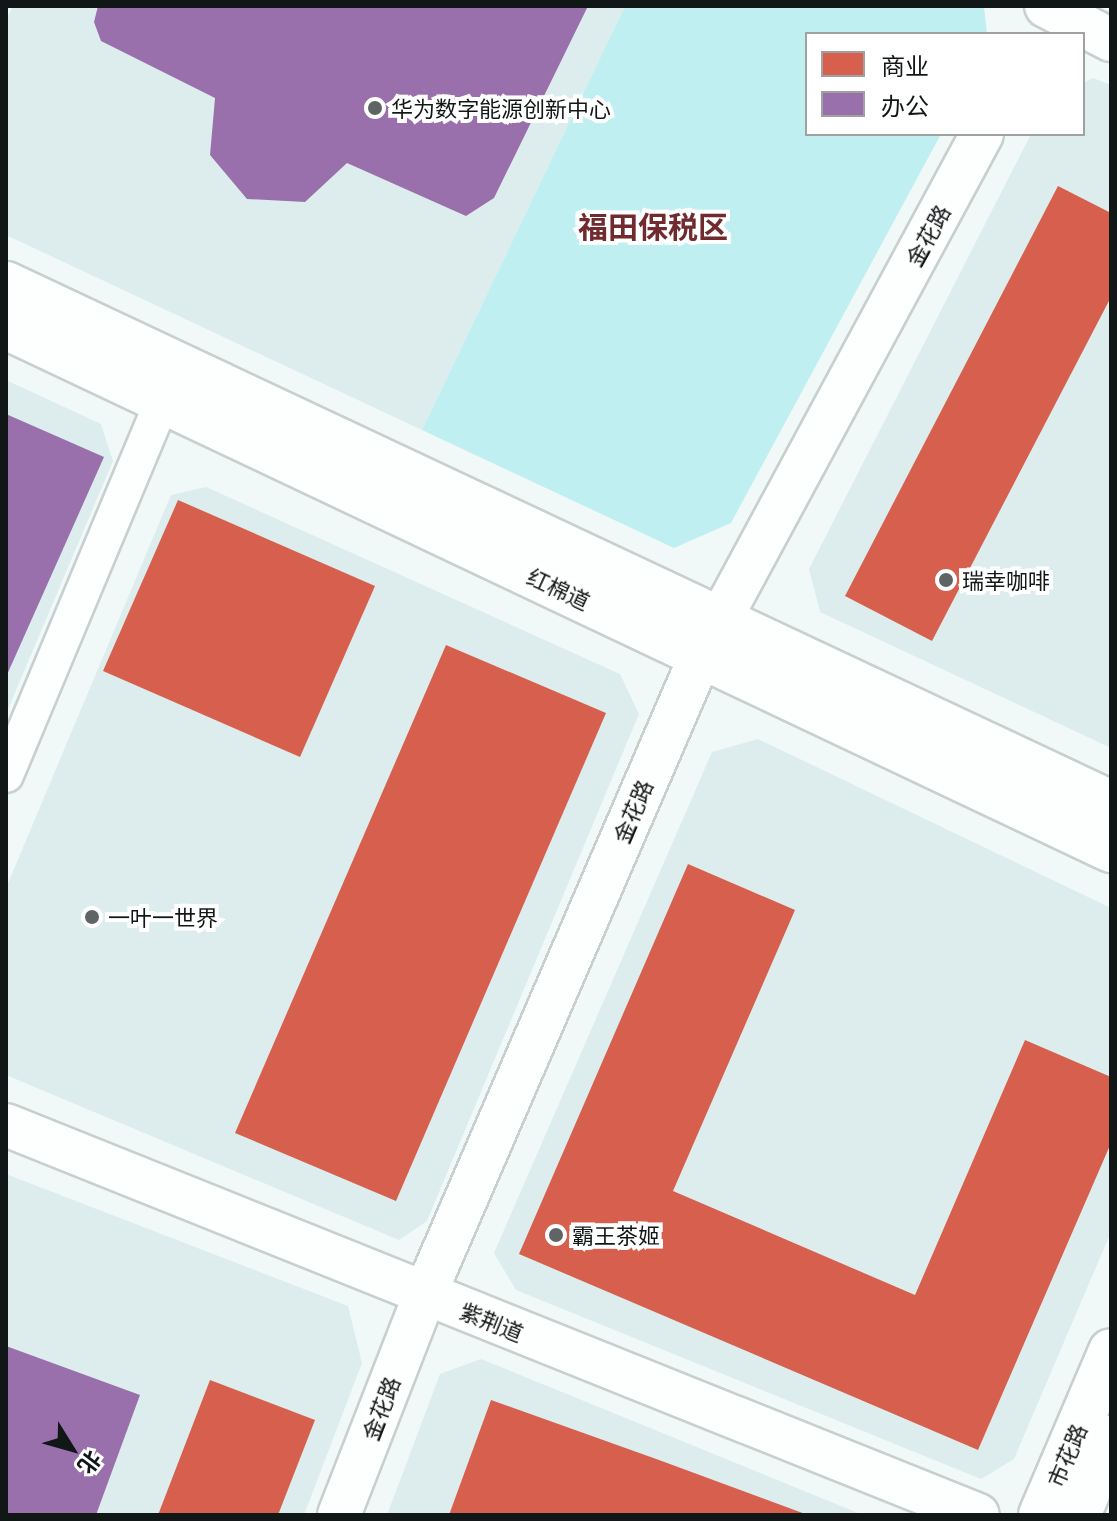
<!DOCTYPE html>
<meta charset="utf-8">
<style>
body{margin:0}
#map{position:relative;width:1117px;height:1521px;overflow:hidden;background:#f0f8f8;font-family:Georgia,"Noto Sans SC",serif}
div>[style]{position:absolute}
.built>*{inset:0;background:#ddedee}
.green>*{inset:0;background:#c0eff1}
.shops>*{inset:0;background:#d6604d}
.offices>*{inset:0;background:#9970ab}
.roads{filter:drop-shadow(2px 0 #c8cfcf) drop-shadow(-2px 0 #c8cfcf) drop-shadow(0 2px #c8cfcf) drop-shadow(0 -2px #c8cfcf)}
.minor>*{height:34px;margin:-17px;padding:0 17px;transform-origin:17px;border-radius:17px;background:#fdfefe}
.tertiary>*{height:42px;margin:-21px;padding:0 21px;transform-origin:21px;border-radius:21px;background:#fdfefe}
.secondary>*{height:44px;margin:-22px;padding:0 22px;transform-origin:22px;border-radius:22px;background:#fdfefe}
.dots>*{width:22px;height:22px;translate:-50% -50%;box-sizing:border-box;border:4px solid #fff;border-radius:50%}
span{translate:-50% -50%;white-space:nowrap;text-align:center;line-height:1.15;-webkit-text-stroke:8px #fff;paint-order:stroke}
.poi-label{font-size:22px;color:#111616}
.left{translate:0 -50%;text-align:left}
.street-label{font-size:22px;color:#111616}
.district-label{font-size:30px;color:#712b2f;font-weight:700}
.frame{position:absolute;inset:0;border:8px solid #111616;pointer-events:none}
.legend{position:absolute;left:805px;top:32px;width:280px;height:104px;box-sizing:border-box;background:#fff;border:2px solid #a0a2a2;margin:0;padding:10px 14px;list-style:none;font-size:24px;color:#111616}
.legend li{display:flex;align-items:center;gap:16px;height:40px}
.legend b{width:40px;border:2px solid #a0a2a2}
.north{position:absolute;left:32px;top:1409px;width:80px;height:80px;-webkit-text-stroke:6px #fff;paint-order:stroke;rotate:127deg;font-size:22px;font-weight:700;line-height:32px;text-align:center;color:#111616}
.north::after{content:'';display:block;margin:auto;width:28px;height:36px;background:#111616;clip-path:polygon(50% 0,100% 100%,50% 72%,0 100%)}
</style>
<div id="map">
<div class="built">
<i style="clip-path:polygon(13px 6px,625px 6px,422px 430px,6px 235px,6px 20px)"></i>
<i style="clip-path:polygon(1093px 78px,1111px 85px,1111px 748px,820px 612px,809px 569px,1031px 134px,1083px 134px,1083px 83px)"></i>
<i style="clip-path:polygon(6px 380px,101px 424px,113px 461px,6px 714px)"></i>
<i style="clip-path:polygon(206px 487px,620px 674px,639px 714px,427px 1221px,399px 1240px,6px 1075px,6px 888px,171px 495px)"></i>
<i style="clip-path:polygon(758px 739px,1111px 908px,1111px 1232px,1014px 1459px,981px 1479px,516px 1290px,494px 1253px,712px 752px)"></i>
<i style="clip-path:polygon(6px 1174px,348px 1306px,362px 1363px,304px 1515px,6px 1515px)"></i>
<i style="clip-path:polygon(481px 1359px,863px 1515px,387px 1515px,440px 1374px)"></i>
</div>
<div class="green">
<i style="clip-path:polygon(625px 6px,984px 7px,987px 34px,807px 34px,807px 134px,941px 134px,731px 523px,674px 548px,422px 430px)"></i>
</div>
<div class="shops">
<i style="clip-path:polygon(1058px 186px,1111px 213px,1111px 297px,932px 641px,845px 596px)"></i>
<i style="clip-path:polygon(178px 500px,375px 586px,300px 757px,103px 671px)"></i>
<i style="clip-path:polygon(446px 645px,606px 713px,396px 1201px,235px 1133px)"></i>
<i style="clip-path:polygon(688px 864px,795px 910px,673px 1191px,915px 1295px,1025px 1040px,1111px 1077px,1111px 1143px,978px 1450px,519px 1254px)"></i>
<i style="clip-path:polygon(210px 1380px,315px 1420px,278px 1515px,158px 1515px)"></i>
<i style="clip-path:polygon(491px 1400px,659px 1460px,808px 1515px,449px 1515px)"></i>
</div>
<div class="offices">
<i style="clip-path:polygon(98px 6px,588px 6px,494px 198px,466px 216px,347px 163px,305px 202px,247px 199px,210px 155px,215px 98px,101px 41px,94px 22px)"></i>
<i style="clip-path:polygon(6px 414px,104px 457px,6px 677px)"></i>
<i style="clip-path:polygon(6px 1346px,140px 1395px,96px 1515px,6px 1515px)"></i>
</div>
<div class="roads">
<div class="minor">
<i style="left:6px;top:775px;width:428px;rotate:-67.3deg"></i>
</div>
<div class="tertiary">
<i style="left:1046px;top:6px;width:73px;rotate:27.6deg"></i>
<i style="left:6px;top:1125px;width:1047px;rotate:21.86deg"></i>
<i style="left:339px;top:1515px;width:237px;rotate:-68.7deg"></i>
<i style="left:425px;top:1294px;width:696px;rotate:-66.64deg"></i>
<i style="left:701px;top:655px;width:592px;rotate:-61.66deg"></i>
</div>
<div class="secondary">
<i style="left:6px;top:284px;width:1221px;rotate:25.16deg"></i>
<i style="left:6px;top:327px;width:1223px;rotate:25.33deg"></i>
<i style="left:1041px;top:1515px;width:178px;rotate:-66.9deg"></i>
<i style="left:1078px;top:1515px;width:84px;rotate:-66.8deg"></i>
</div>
</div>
<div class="dots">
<i style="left:375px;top:108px;background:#5f6565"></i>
<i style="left:946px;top:580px;background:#5f6565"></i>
<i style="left:92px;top:917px;background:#5f6565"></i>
<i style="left:556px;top:1235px;background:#5f6565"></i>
</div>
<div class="poi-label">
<span class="left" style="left:391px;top:108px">华为数字能源创新中心</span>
<span class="left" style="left:962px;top:580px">瑞幸咖啡</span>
<span class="left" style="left:108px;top:917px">一叶一世界</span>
<span class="left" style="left:572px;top:1235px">霸王茶姬</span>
</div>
<div class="street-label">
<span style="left:927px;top:235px;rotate:-61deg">金花路</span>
<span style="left:559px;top:588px;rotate:25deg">红棉道</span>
<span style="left:632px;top:811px;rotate:-67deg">金花路</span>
<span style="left:492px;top:1321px;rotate:22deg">紫荆道</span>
<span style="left:380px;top:1408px;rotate:-69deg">金花路</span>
<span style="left:1066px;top:1455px;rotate:-67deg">市花路</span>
</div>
<div class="district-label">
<span style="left:653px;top:225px">福田保税区</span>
</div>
<div class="frame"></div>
<ul class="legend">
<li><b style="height:22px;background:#d6604d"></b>商业</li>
<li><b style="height:22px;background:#9970ab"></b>办公</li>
</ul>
<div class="north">北</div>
</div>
